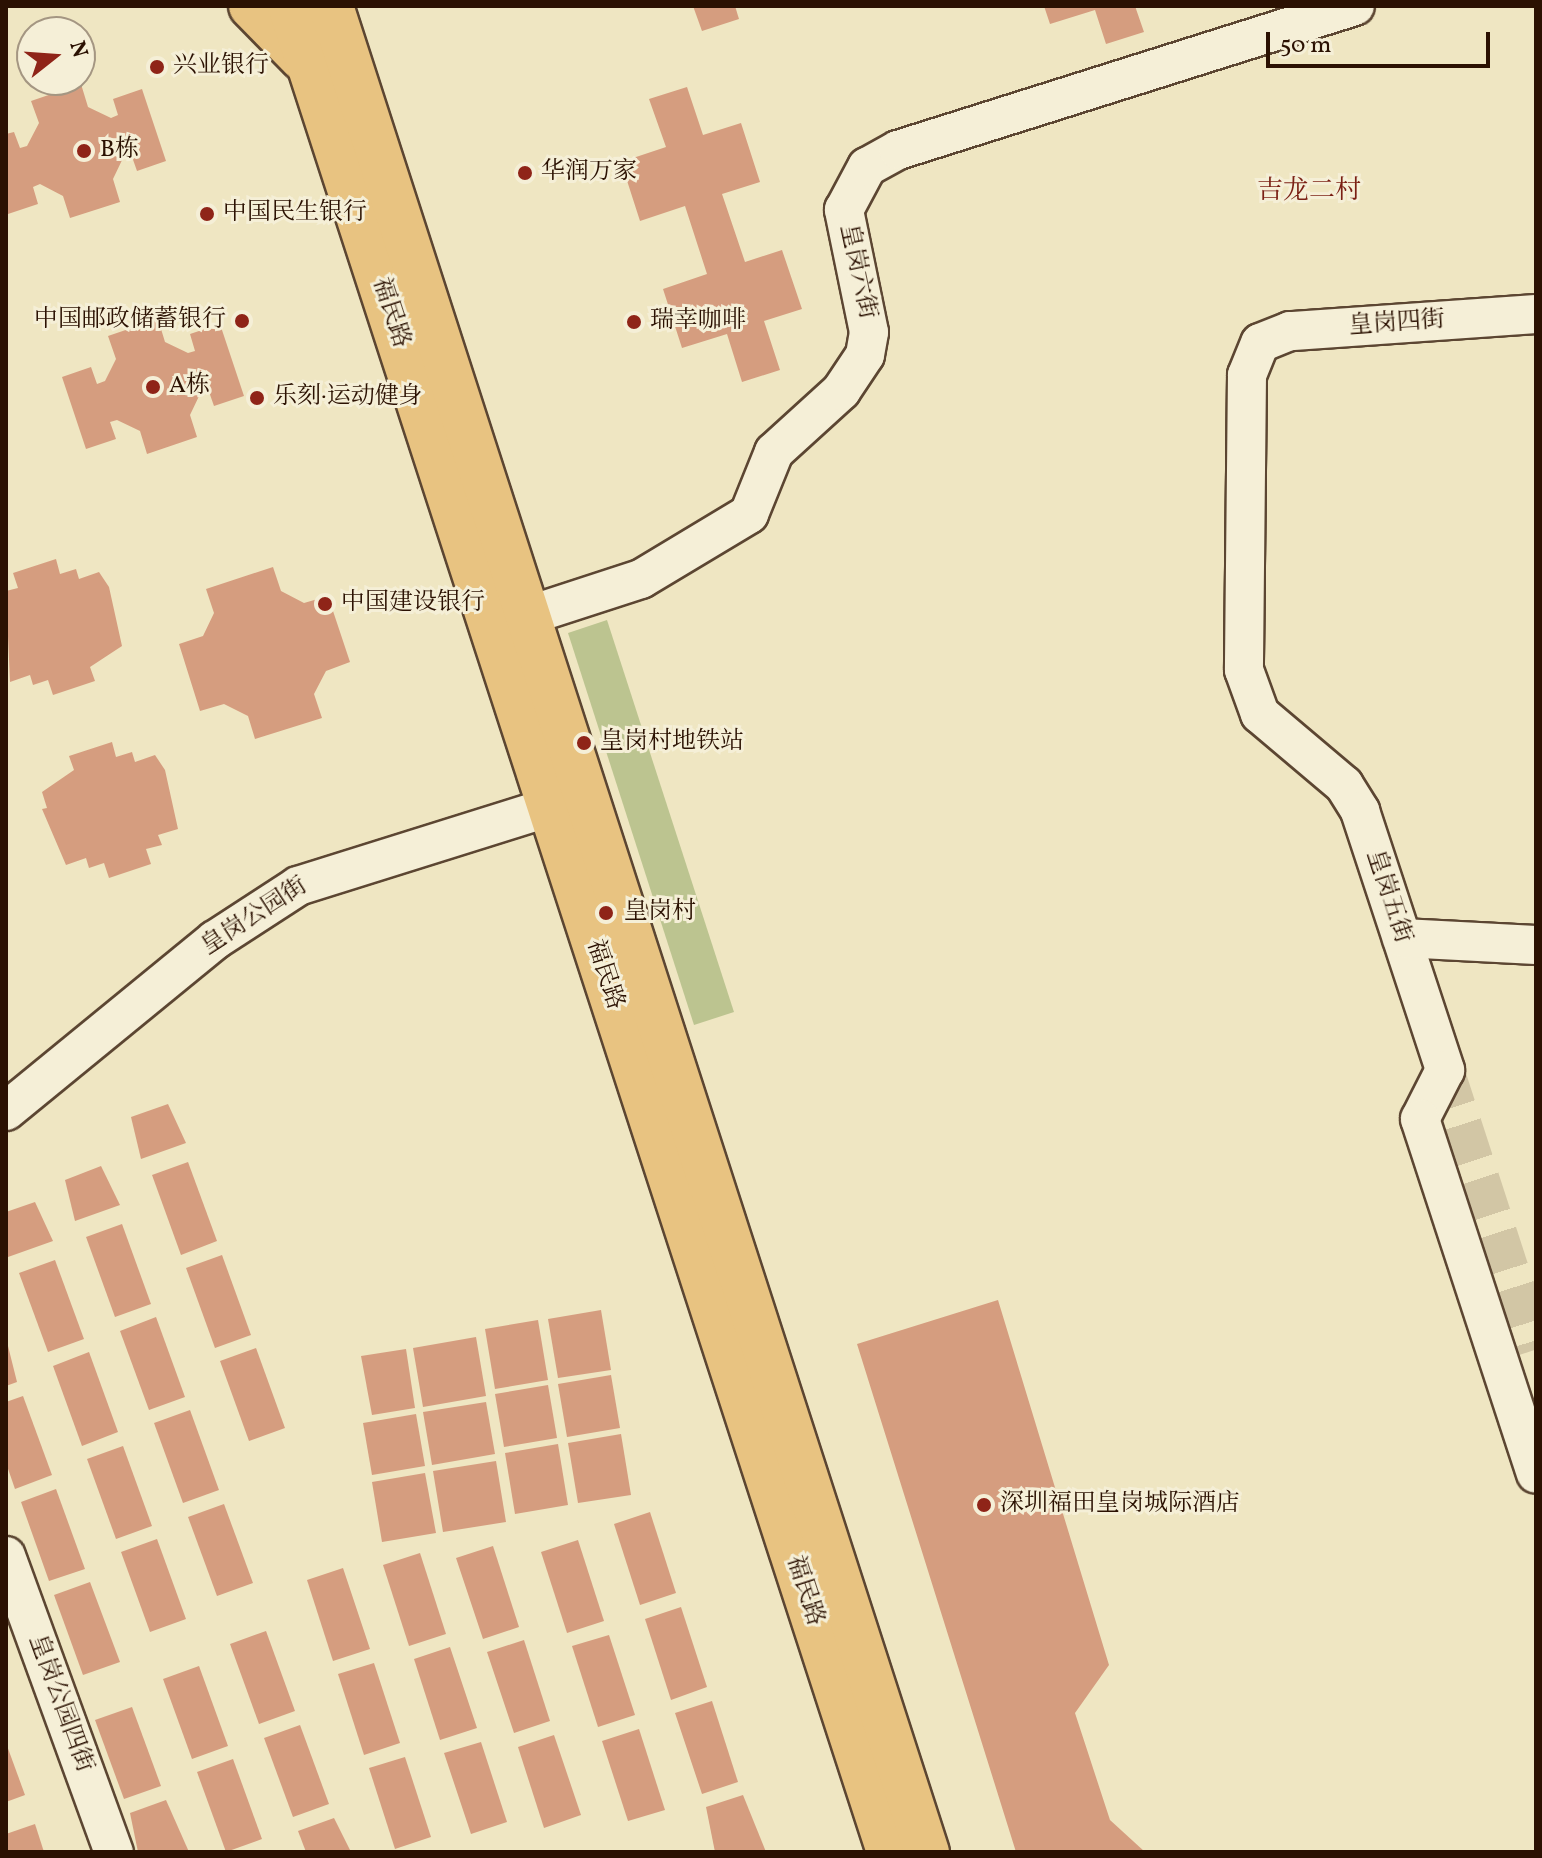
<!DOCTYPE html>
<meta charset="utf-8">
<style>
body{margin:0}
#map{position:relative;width:1542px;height:1858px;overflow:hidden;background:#efe6c2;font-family:Vollkorn,"Noto Serif SC",serif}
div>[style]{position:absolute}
.green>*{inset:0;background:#bcc490}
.building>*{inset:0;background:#d59d7f}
.minor-tunnel>*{height:38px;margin-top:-19px;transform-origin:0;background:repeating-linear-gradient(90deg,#d2c6a5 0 38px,transparent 0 57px)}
.roads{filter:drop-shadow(2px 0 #5c4632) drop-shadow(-2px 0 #5c4632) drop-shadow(0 2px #5c4632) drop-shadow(0 -2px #5c4632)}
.minor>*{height:38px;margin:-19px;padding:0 19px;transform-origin:19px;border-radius:19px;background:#f5efd7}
.major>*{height:44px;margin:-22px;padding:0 22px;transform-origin:22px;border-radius:22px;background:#e8c381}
.dots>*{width:22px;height:22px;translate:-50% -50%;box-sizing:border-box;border:4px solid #f5efd7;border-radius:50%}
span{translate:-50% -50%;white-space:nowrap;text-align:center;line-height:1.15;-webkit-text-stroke:6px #f5efd7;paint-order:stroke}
.poi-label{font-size:24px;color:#2b1102}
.left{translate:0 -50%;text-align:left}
.right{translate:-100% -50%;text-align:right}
.street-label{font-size:24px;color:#2b1102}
.neighbourhood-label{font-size:26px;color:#7a1f14}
.frame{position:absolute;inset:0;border:8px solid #2b1102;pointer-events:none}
.north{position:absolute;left:16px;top:16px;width:80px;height:80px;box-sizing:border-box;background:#f5efd7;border:2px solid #a49682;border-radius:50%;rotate:73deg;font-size:22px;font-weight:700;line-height:32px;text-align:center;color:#2b1102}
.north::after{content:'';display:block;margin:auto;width:28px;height:36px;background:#8f2418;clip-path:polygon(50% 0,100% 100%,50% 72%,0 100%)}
.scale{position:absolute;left:1266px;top:32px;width:224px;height:36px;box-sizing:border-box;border:4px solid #2b1102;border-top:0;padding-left:10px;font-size:24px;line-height:28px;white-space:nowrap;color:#2b1102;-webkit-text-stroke:6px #f5efd7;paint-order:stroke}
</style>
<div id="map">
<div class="green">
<i style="clip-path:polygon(607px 620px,734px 1012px,694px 1025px,568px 633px)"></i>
</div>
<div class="building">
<i style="clip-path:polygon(693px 6px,735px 6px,739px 19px,702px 31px)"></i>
<i style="clip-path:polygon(1044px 6px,1135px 6px,1144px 32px,1106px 44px,1095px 10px,1050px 24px)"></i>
<i style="clip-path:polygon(81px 84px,88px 107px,111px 118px,118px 115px,113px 99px,142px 89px,166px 161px,137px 171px,131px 154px,124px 156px,113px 179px,120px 202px,70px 218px,63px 196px,40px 184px,33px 187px,38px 204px,8px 214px,6px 134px,14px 132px,20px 148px,27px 146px,39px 123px,31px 101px)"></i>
<i style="clip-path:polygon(687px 87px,703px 135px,741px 123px,760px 182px,722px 194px,745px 262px,782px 250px,802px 309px,764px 321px,780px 370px,742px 382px,727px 334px,682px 348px,663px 289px,707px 274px,685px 206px,640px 221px,621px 162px,666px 147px,649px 99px)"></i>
<i style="clip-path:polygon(158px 319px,165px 342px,188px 353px,195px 351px,190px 334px,220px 324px,244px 396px,214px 406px,208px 389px,201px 392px,190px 415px,197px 437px,147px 454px,140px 431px,117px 420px,110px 422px,116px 439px,86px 449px,62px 377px,91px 367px,97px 384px,105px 381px,116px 359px,108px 336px)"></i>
<i style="clip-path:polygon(56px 559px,60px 574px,76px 569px,79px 579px,99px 572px,109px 587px,122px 646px,90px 667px,95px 681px,53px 695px,48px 680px,33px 685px,30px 675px,10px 682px,6px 591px,18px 588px,13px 573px)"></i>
<i style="clip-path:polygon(273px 567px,281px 591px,304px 603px,328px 596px,350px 662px,326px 671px,314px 694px,322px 718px,255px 739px,248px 716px,224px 704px,200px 711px,179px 644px,203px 636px,214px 613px,206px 589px)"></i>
<i style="clip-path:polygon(112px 742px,116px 757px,132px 752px,135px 762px,155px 755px,165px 770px,178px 829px,158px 835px,162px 845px,146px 849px,151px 864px,109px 878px,104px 863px,89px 868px,86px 858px,66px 865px,42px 809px,47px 808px,42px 792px,74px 770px,69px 756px)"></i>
<i style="clip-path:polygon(168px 1104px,186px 1143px,141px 1159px,131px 1117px)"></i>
<i style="clip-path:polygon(188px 1162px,217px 1241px,181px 1255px,152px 1175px)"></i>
<i style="clip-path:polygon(101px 1166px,120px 1205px,75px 1221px,65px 1180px)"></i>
<i style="clip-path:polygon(35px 1202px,53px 1241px,8px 1257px,6px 1212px)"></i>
<i style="clip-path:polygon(122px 1224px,151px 1304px,115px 1317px,86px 1237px)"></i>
<i style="clip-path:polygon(222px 1255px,251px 1335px,215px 1348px,186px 1268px)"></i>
<i style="clip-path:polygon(55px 1260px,84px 1339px,48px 1352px,19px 1273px)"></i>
<i style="clip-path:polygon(998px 1300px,1109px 1665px,1075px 1713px,1110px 1820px,1145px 1852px,1016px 1852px,857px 1344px)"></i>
<i style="clip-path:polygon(601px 1310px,611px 1370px,558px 1378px,548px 1319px)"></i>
<i style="clip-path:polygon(156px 1317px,185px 1397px,149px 1410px,120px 1331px)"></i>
<i style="clip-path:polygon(538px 1320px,548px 1380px,495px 1389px,485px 1329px)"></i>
<i style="clip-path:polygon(476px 1337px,486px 1396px,423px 1407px,413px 1348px)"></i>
<i style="clip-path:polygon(6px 1338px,17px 1382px,6px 1386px)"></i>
<i style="clip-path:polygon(256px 1348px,285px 1428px,249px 1441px,220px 1361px)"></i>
<i style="clip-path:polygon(406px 1349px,415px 1408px,372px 1415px,361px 1356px)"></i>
<i style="clip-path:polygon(89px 1352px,118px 1432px,82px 1446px,53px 1366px)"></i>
<i style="clip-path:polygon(611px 1375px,620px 1428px,567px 1437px,558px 1384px)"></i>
<i style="clip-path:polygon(548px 1385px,557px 1438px,504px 1447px,495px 1394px)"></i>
<i style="clip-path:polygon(23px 1396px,52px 1475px,15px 1489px,6px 1463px,6px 1402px)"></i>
<i style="clip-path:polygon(486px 1402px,495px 1454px,432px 1465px,423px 1412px)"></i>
<i style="clip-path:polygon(190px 1410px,219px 1490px,183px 1503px,154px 1423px)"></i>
<i style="clip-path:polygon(416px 1414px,425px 1466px,372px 1475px,363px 1423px)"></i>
<i style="clip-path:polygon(621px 1434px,631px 1495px,578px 1503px,568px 1443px)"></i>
<i style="clip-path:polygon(558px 1444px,568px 1505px,515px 1514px,505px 1453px)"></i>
<i style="clip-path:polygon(123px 1446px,152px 1526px,116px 1539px,87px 1459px)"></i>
<i style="clip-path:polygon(496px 1461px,506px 1522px,443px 1532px,433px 1471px)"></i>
<i style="clip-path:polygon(425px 1473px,436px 1533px,382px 1542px,372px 1482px)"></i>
<i style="clip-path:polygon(56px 1489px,85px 1569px,49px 1581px,21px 1502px)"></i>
<i style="clip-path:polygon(224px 1504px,253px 1583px,217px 1596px,188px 1517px)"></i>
<i style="clip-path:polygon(650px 1512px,676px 1593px,640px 1605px,614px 1524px)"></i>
<i style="clip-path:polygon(157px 1539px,186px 1619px,150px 1632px,121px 1552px)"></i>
<i style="clip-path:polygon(578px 1540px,604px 1621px,567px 1633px,541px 1552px)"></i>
<i style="clip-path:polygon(493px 1546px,519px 1627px,483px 1639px,456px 1558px)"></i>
<i style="clip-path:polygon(420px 1553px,446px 1634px,409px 1646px,383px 1565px)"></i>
<i style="clip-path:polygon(343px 1568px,370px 1649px,333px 1661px,307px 1580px)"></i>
<i style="clip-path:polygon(90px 1582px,120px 1662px,83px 1675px,54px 1595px)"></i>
<i style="clip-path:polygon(681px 1607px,707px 1687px,671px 1700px,645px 1619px)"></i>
<i style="clip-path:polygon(266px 1631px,295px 1711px,259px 1724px,230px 1644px)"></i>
<i style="clip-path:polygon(609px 1635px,635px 1715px,598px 1727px,572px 1646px)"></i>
<i style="clip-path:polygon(524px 1640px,550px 1721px,514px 1733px,487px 1652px)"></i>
<i style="clip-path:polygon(450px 1647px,477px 1728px,440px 1740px,414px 1659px)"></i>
<i style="clip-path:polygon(374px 1663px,400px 1743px,364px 1755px,338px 1674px)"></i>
<i style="clip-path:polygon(199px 1666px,228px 1746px,192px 1759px,163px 1679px)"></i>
<i style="clip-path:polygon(712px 1701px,738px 1782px,702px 1794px,675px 1713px)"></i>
<i style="clip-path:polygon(132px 1707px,161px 1786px,124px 1799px,95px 1720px)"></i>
<i style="clip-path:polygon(300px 1725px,329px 1804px,293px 1817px,264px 1738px)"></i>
<i style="clip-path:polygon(639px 1729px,665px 1810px,628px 1821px,602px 1741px)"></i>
<i style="clip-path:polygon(554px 1735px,581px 1815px,544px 1828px,518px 1747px)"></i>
<i style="clip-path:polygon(481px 1742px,507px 1822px,471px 1834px,444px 1753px)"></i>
<i style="clip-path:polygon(6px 1743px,25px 1795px,6px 1802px)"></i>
<i style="clip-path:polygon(405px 1757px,431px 1837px,395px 1849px,369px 1768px)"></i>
<i style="clip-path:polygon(233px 1759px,262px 1839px,226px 1852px,197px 1772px)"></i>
<i style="clip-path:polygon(743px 1795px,766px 1852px,715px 1852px,706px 1807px)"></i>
<i style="clip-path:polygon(166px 1800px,189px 1852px,138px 1852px,130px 1813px)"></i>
<i style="clip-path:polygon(334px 1818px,351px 1852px,306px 1852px,298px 1831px)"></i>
<i style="clip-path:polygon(35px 1824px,44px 1852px,6px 1852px,6px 1834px)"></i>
</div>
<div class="minor-tunnel">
<i style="left:1445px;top:1070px;width:294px;rotate:72deg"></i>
</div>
<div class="roads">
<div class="minor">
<i style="left:1536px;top:314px;width:247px;rotate:176deg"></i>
<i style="left:1290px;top:331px;width:32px;rotate:158deg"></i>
<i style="left:1260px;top:343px;width:35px;rotate:112deg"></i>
<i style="left:1247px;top:375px;width:295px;rotate:90.6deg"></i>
<i style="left:1244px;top:670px;width:47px;rotate:70deg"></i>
<i style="left:1260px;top:714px;width:110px;rotate:40.2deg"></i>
<i style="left:1344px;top:785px;width:31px;rotate:58deg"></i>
<i style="left:1360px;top:811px;width:273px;rotate:71.8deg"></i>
<i style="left:1445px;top:1070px;width:55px;rotate:117deg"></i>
<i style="left:1420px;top:1119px;width:373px;rotate:71.9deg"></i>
<i style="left:527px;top:616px;width:120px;rotate:-18deg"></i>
<i style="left:641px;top:579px;width:126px;rotate:-31deg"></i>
<i style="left:749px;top:514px;width:67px;rotate:-68deg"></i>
<i style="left:774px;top:452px;width:91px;rotate:-42.3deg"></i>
<i style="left:841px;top:391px;width:43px;rotate:-56.3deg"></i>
<i style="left:865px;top:355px;width:23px;rotate:-80deg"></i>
<i style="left:869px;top:332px;width:125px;rotate:-101.6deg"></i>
<i style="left:844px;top:210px;width:49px;rotate:-61.9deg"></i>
<i style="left:867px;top:167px;width:35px;rotate:-29deg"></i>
<i style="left:898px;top:150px;width:479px;rotate:-17.5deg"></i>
<i style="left:1402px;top:938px;width:134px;rotate:3deg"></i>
<i style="left:6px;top:1111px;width:270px;rotate:-39.3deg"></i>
<i style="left:215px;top:940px;width:99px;rotate:-33deg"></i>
<i style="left:298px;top:886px;width:264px;rotate:-17.4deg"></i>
<i style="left:6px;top:1556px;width:315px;rotate:70deg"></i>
</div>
<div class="major">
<i style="left:251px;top:6px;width:73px;rotate:45.6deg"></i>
<i style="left:290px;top:6px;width:1941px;rotate:72.02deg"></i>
<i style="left:331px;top:6px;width:1940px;rotate:72.11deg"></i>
</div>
</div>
<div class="dots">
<i style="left:157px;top:67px;background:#8f2418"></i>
<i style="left:84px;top:151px;background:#8f2418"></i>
<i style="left:525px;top:173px;background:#8f2418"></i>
<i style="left:207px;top:214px;background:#8f2418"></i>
<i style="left:242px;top:321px;background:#8f2418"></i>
<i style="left:634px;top:322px;background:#8f2418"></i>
<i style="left:153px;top:387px;background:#8f2418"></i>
<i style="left:257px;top:398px;background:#8f2418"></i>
<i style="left:325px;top:604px;background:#8f2418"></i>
<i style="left:584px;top:743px;background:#8f2418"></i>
<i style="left:606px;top:913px;background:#8f2418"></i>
<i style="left:984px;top:1505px;background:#8f2418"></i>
</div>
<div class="poi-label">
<span class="left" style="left:173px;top:67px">兴业银行</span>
<span class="left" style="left:100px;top:151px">B栋</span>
<span class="left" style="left:541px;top:173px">华润万家</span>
<span class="left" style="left:223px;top:214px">中国民生银行</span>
<span class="right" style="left:226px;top:321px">中国邮政储蓄银行</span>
<span class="left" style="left:650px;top:322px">瑞幸咖啡</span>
<span class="left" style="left:169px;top:387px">A栋</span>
<span class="left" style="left:273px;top:398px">乐刻·运动健身</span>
<span class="left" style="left:341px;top:604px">中国建设银行</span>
<span class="left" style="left:600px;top:743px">皇岗村地铁站</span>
<span class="left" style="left:624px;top:913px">皇岗村</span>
<span class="left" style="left:1000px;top:1505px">深圳福田皇岗城际酒店</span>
</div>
<div class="street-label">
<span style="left:857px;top:272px;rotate:78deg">皇岗六街</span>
<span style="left:390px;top:313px;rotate:72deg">福民路</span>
<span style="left:1397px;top:324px;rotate:-4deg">皇岗四街</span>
<span style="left:1388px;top:897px;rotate:72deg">皇岗五街</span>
<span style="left:255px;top:917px;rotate:-33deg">皇岗公园街</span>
<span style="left:604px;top:975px;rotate:72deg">福民路</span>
<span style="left:804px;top:1591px;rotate:72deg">福民路</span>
<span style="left:60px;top:1704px;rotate:70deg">皇岗公园四街</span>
</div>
<div class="neighbourhood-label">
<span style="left:1309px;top:192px">吉龙二村</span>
</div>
<div class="frame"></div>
<div class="north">N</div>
<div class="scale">50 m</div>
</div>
